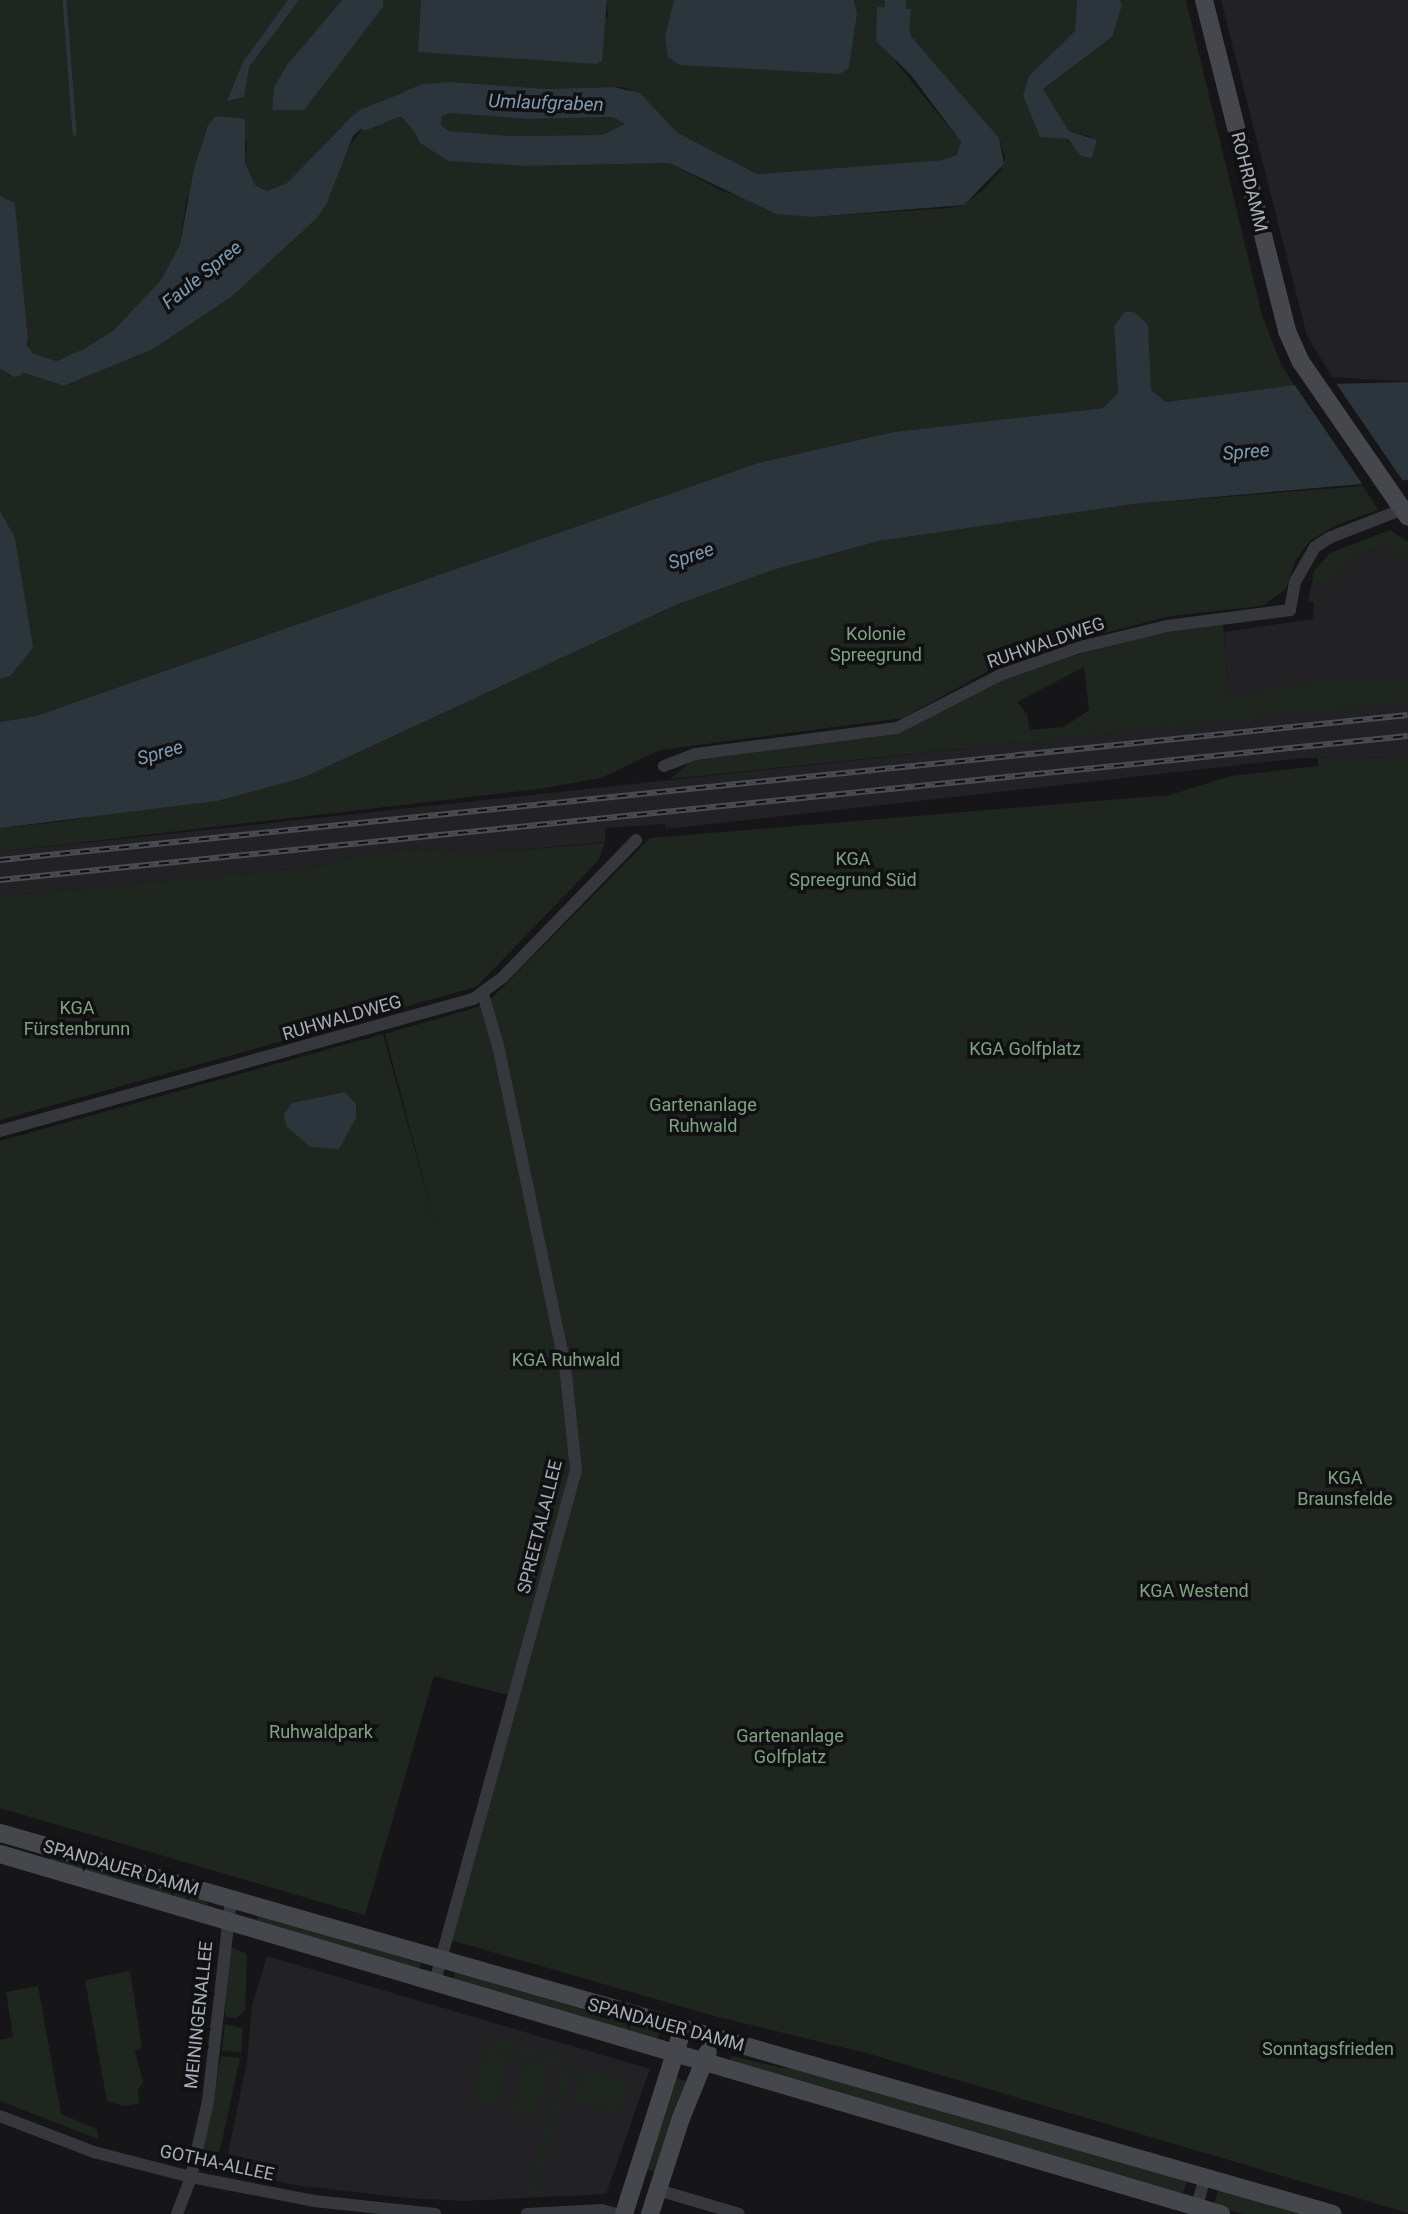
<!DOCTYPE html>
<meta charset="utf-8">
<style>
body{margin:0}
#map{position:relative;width:1408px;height:2214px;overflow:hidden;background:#161618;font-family:Roboto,sans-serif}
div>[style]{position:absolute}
.built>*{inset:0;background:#222225}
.green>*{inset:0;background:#1e261f}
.water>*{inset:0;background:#2c353c}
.pier>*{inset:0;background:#161618}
.stream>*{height:3.5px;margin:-1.75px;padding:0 1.75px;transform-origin:1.75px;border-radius:1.75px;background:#2c353c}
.river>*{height:21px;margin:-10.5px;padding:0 10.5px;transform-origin:10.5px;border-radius:10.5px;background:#2c353c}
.street>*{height:12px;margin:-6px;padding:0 6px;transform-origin:6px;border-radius:6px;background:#37383d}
.secondary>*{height:18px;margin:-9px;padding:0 9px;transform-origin:9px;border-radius:9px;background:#45474d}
.rail>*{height:6px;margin-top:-3px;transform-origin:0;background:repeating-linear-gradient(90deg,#111113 0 10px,#4a4c52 0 20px);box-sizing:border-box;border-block:2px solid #4a4c52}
span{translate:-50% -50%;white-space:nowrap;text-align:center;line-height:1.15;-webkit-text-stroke:7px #111113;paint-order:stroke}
.street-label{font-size:18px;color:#a8adb8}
.park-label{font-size:18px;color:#7fa381}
.water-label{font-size:19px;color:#7f9bb3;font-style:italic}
</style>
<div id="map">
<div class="built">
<i style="clip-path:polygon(1221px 0,1408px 0,1408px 382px,1332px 377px,1307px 336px)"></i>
<i style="clip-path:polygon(1385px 546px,1408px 562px,1408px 757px,1302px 758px,666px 829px,665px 824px,605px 828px,605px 842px,484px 853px,414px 850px,362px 854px,322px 866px,0 896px,0 852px,1203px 723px,1229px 697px,1224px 632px,1313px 619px,1315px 584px,1339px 559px)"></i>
<i style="clip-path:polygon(267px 1956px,650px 2069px,606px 2194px,463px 2201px,408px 2198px,302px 2186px,232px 2172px,226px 2164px,247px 2061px,252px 2006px)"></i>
</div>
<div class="green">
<i style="clip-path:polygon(evenodd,0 0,342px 0,287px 65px,274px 87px,272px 110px,304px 109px,383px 7px,383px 0,421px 0,418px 52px,608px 17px,607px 0,674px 0,665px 36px,839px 74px,849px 67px,857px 14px,854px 0,1077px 0,1075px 31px,1030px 76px,1023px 95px,1074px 147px,1092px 137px,1069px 131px,1043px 89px,1112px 37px,1120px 0,1186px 0,1262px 315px,1281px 364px,1294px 385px,1166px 402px,1154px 396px,1114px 326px,1118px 393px,1103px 408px,894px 432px,758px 463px,36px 716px,0 722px,0 679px,10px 676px,16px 548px,0 511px,0 369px,10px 376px,29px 351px,15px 203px,0 196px,0 0,911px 10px,909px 34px,999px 138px,1005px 156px,1001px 170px,982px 191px,963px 205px,949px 208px,813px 217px,725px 192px,669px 163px,524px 166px,448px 161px,420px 143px,405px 112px,403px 92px,451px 82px,547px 89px,613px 87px,627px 88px,650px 103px,678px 133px,757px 174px,945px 160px,958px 155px,961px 142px,895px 61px,911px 10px,0 0,387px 101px,390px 115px,366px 124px,345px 152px,54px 381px,57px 365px,113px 331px,161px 280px,180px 244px,187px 198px,247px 141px,245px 163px,255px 185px,267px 191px,287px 183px,353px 115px,387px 101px)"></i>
<i style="clip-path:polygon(449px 113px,526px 119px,613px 117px,625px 124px,602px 135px,510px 136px,449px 131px,441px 125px,442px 116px)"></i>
<i style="clip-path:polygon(1363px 486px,1378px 510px,1336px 525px,1311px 540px,1296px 559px,1286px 589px,1262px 606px,1171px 616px,1074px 641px,992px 669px,903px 718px,660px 750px,601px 778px,539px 789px,0 852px,0 828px,66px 821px,305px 777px,678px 604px,773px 570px,879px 541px,1134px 504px)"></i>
<i style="clip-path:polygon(1390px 530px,1408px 542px,1408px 562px,1385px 546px,1357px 554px,1329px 583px,1317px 584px,1318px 603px,1308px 602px,1314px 571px,1330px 553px)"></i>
<i style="clip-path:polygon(evenodd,1223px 624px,1229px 697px,1319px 681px,1408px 677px,1408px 702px,670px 779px,692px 761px,902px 732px,1001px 681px,1064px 659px,1132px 638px,1223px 624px,1084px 667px,1089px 710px,1064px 727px,1030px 730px,1027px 714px,1017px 702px,1084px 667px)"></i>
<i style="clip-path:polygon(1408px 757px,1408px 2213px,866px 2053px,718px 2017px,447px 1939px,512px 1696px,434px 1676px,365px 1915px,0 1808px,0 1141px,383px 1034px,437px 1231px,385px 1034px,485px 1005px,650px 838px,1170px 795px,1231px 776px,1318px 766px,1318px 758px)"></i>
<i style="clip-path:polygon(605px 843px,598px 861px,476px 987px,0 1120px,0 896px,322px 866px,362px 854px,414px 850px,484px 853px)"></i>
<i style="clip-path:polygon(51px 1855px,208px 1901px,207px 1907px,49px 1861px)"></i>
<i style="clip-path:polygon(258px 1915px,421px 1963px,419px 1970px,256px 1922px)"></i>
<i style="clip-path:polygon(228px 1946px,247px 1954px,245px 2010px,237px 2018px,225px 2017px)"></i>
<i style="clip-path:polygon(130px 1971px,142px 2048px,135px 2050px,143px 2083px,138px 2089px,139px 2104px,124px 2106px,107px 2101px,85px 1980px)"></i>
<i style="clip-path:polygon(455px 1972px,660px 2032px,657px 2040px,453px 1980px)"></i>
<i style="clip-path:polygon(38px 1986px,61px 2114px,97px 2129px,98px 2139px,0 2101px,0 2040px,13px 2037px,6px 1992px)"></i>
<i style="clip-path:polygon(225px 2024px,243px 2028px,241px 2053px,222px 2050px)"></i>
<i style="clip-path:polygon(490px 2037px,573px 2061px,534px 2196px,527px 2194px,564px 2067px,488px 2044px)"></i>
<i style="clip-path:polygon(486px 2048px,511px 2055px,496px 2106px,472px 2099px)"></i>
<i style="clip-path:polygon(221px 2056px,240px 2058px,216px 2168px,200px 2164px)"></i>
<i style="clip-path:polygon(731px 2056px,784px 2068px,812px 2069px,1188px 2178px,1182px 2196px,729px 2062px)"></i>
<i style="clip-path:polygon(525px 2060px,550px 2068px,535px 2118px,511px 2111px)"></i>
<i style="clip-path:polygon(584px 2070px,628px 2082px,619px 2114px,575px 2101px)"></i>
<i style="clip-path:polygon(675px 2078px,689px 2082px,658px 2173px,644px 2169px)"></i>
<i style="clip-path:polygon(1219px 2187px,1311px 2214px,1243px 2214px,1214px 2205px)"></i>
</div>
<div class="water">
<i style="clip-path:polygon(288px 0,299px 0,249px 67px,244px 97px,227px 101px,243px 62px)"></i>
<i style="clip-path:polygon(342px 0,383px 0,383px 7px,304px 110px,272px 110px,274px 87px,287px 65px)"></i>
<i style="clip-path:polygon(421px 0,607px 0,602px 61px,597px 64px,418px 52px)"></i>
<i style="clip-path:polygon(674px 0,854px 0,857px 14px,849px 68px,840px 74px,680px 65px,668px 58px,665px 36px)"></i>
<i style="clip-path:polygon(1077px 0,1120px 0,1122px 5px,1112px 37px,1043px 89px,1069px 131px,1097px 140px,1092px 158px,1081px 156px,1068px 139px,1040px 137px,1023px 95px,1029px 76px,1075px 31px)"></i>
<i style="clip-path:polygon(evenodd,877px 7px,911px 9px,909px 34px,999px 138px,1004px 164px,964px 205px,813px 217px,776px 214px,669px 163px,524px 166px,448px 161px,420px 143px,405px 112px,403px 92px,423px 84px,451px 82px,547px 89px,613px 87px,640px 93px,678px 133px,757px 174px,944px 160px,957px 155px,961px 142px,911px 75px,876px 41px,877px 7px,449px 113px,526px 119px,613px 117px,625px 124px,602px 135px,510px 136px,449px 131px,441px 125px,442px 116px,449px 113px)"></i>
<i style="clip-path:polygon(387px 101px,390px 115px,366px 124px,353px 136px,326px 205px,317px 218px,231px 297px,153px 349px,63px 386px,54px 381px,57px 365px,113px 331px,161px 280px,180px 244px,194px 169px,208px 125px,216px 116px,245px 119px,245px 163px,255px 185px,267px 191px,287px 183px,353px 115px)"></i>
<i style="clip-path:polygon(0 196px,15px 203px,28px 339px,22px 375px,14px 377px,0 369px)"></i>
<i style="clip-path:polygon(1125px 312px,1134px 312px,1148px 325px,1151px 390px,1166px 402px,1294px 385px,1408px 382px,1408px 480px,1134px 504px,879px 541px,773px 570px,678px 604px,305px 777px,217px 801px,0 828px,0 722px,36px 716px,758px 463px,894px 432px,1103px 408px,1118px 393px,1114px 326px)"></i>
<i style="clip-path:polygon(0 511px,15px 538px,33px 648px,10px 676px,0 679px)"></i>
<i style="clip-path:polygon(345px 1092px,356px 1104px,356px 1118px,339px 1149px,310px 1147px,286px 1126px,284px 1114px,292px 1103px)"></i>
</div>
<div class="pier">
<i style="clip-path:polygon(1333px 379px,1405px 484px,1365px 488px,1292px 381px)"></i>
</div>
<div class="stream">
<i style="left:65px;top:0;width:134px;rotate:85.7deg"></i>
</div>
<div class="river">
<i style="left:895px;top:0;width:23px;rotate:92deg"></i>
<i style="left:894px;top:23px;width:13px;rotate:63deg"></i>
<i style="left:364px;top:119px;width:43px;rotate:-21.8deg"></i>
<i style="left:404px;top:103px;width:26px;rotate:50deg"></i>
<i style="left:0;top:325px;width:45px;rotate:54.9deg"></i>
<i style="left:26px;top:362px;width:33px;rotate:18deg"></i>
<i style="left:57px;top:372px;width:26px;rotate:-25deg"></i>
</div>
<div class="street">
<i style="left:664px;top:766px;width:34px;rotate:-21deg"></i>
<i style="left:696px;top:754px;width:203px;rotate:-7.4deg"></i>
<i style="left:897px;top:728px;width:116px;rotate:-27.2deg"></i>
<i style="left:1000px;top:675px;width:85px;rotate:-19.3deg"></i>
<i style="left:1080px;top:647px;width:89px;rotate:-13.6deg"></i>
<i style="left:1167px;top:626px;width:124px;rotate:-7.4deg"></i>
<i style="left:1290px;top:610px;width:28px;rotate:-80deg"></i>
<i style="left:1295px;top:582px;width:40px;rotate:-60.3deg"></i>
<i style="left:1315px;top:547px;width:19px;rotate:-32deg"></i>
<i style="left:1331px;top:537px;width:75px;rotate:-21.1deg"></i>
<i style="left:0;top:1131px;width:491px;rotate:-15.6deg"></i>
<i style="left:473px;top:999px;width:37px;rotate:-36deg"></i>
<i style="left:503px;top:977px;width:191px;rotate:-45.8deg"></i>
<i style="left:435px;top:1981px;width:530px;rotate:-74.57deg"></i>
<i style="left:576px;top:1470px;width:105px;rotate:-96deg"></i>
<i style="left:565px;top:1366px;width:327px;rotate:-101.8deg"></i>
<i style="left:498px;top:1046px;width:54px;rotate:-106.1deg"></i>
<i style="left:0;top:2116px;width:101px;rotate:21deg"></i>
<i style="left:94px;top:2152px;width:100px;rotate:14.5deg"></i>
<i style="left:191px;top:2177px;width:125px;rotate:11deg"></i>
<i style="left:314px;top:2201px;width:122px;rotate:6.1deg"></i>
<i style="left:658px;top:2190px;width:84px;rotate:16.5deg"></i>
<i style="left:177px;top:2214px;width:40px;rotate:-69deg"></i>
<i style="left:191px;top:2177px;width:78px;rotate:-77.4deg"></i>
<i style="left:208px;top:2101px;width:202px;rotate:-83.5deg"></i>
<i style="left:527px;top:2214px;width:75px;rotate:-3.1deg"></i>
<i style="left:602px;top:2210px;width:14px;rotate:17deg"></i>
<i style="left:1195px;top:2214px;width:39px;rotate:-75deg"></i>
</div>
<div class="secondary">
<i style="left:1204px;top:0;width:341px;rotate:75.9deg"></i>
<i style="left:1287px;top:331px;width:34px;rotate:66deg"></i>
<i style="left:1301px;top:362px;width:188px;rotate:55.4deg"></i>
<i style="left:0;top:1833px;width:1386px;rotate:15.95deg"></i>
<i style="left:0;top:1854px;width:1273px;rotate:16.43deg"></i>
<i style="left:624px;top:2214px;width:182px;rotate:-72.4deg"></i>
<i style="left:650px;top:2214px;width:101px;rotate:-72.1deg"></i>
<i style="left:681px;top:2118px;width:71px;rotate:-67.8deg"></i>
</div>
<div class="rail">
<i style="left:0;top:860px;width:1415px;rotate:-5.88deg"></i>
<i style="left:0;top:880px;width:1415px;rotate:-5.84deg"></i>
</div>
<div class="street-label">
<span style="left:1249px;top:182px;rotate:76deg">ROHRDAMM</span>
<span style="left:1046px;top:643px;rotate:-19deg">RUHWALDWEG</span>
<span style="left:342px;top:1018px;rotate:-16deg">RUHWALDWEG</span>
<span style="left:540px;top:1527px;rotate:-76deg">SPREETALALLEE</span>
<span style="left:121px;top:1868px;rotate:16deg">SPANDAUER DAMM</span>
<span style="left:199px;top:2015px;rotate:-84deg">MEININGENALLEE</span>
<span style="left:666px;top:2025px;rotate:15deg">SPANDAUER DAMM</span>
<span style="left:217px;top:2163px;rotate:12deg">GOTHA-ALLEE</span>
</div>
<div class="park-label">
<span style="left:876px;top:645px">Kolonie<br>Spreegrund</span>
<span style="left:853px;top:870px">KGA<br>Spreegrund Süd</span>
<span style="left:77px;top:1019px">KGA<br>Fürstenbrunn</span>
<span style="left:1025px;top:1049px">KGA Golfplatz</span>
<span style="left:703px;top:1116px">Gartenanlage<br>Ruhwald</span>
<span style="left:566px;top:1360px">KGA Ruhwald</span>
<span style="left:1345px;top:1489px">KGA<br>Braunsfelde</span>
<span style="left:1194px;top:1591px">KGA Westend</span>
<span style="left:321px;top:1732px">Ruhwaldpark</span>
<span style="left:790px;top:1747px">Gartenanlage<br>Golfplatz</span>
<span style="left:1328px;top:2049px">Sonntagsfrieden</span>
</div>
<div class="water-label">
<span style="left:546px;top:103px;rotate:2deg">Umlaufgraben</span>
<span style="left:202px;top:275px;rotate:-39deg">Faule Spree</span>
<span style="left:1246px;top:452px;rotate:-5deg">Spree</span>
<span style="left:691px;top:556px;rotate:-19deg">Spree</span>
<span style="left:160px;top:753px;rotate:-16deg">Spree</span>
</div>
</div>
